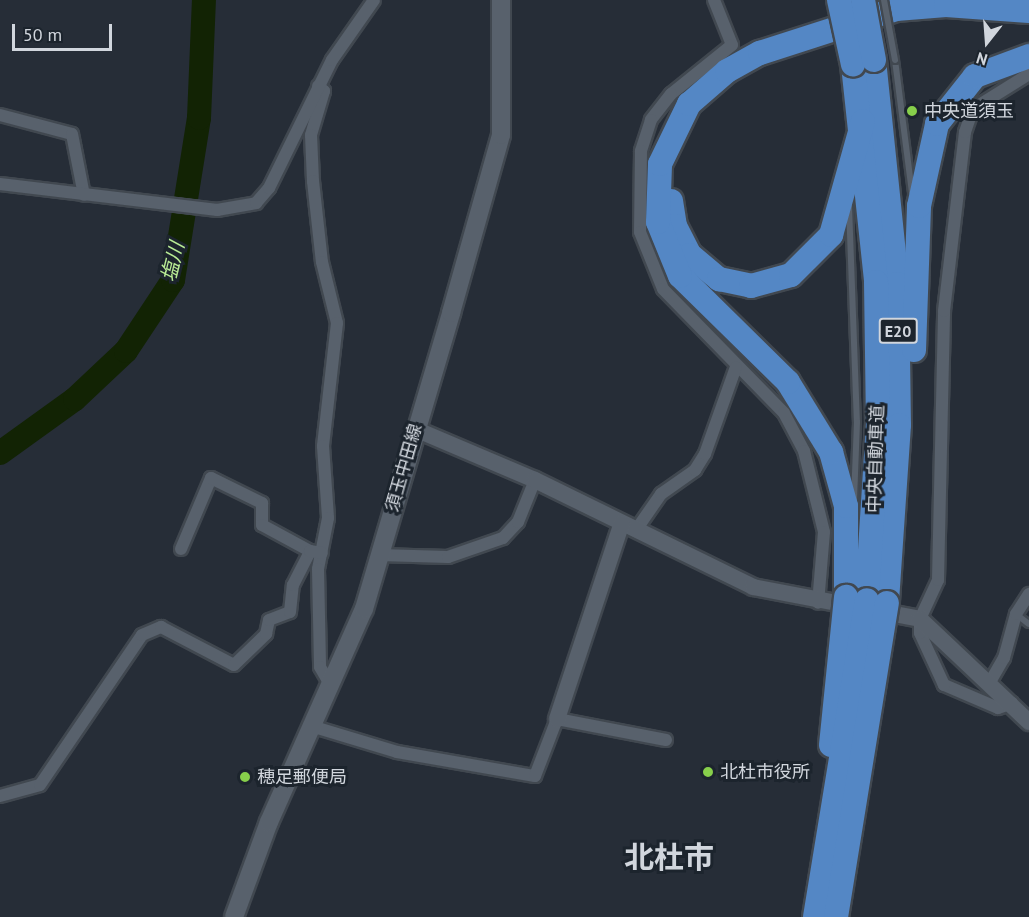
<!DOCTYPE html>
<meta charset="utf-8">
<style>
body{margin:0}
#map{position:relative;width:1029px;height:917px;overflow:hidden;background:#262d37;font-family:"PT Sans","Noto Sans JP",sans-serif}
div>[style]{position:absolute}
.river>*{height:24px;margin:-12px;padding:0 12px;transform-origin:12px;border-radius:12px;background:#122304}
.roads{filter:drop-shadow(2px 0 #414850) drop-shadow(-2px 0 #414850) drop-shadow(0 2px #414850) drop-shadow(0 -2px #414850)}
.service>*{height:6px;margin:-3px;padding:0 3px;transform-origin:3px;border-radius:3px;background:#58616c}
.minor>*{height:12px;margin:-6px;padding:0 6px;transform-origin:6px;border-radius:6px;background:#58616c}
.tertiary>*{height:16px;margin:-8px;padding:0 8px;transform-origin:8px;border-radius:8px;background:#58616c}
.secondary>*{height:18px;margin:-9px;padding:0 9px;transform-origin:9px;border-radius:9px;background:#58616c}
.motorway>*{height:24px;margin:-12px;padding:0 12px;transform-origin:12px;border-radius:12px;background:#5487c5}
.bridges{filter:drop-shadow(2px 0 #414850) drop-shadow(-2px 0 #414850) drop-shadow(0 2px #414850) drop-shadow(0 -2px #414850)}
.service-bridge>*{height:6px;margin:-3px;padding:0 3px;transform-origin:3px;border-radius:3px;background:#58616c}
.motorway-bridge>*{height:24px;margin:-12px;padding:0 12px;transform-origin:12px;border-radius:12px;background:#5487c5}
.dots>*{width:16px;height:16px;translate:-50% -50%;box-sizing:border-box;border:3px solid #1c242d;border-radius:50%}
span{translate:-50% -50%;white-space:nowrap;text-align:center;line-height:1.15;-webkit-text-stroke:6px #1c242d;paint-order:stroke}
.shield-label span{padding:2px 4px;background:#1c242d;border:2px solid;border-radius:4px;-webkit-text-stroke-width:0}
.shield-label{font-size:16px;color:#d1d6dd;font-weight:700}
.poi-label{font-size:18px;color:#d1d6dd}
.left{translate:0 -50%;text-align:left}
.street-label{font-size:18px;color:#d1d6dd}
.water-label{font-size:20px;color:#b9ec95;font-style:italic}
.town-label{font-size:30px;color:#d1d6dd;font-weight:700}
.north{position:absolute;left:957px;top:12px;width:60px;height:60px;-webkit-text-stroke:4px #1c242d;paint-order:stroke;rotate:197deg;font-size:16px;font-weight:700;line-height:24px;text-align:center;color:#d1d6dd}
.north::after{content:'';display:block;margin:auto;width:21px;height:27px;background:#d1d6dd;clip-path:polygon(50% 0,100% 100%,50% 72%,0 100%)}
.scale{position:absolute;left:12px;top:24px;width:100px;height:27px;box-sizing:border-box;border:3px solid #d1d6dd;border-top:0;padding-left:8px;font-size:18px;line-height:21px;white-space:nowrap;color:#d1d6dd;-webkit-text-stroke:4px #1c242d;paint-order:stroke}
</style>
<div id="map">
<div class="river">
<i style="left:0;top:453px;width:92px;rotate:-35.8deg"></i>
<i style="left:75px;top:399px;width:70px;rotate:-43.3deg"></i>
<i style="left:126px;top:351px;width:85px;rotate:-56.5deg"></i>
<i style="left:173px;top:280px;width:164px;rotate:-80.9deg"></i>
<i style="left:199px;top:118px;width:118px;rotate:-87.6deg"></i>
</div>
<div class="roads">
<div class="service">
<i style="left:895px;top:60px;width:134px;rotate:82.7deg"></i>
<i style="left:849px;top:206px;width:216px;rotate:87.9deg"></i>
<i style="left:857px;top:422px;width:77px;rotate:92.2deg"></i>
<i style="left:1016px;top:614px;width:16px;rotate:38deg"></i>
</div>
<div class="minor">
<i style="left:714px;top:0;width:48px;rotate:68.2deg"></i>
<i style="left:732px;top:45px;width:78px;rotate:141.2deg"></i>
<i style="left:671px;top:94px;width:33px;rotate:128deg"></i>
<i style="left:651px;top:120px;width:33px;rotate:108deg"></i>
<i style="left:641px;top:151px;width:81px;rotate:90.7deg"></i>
<i style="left:640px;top:232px;width:61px;rotate:68deg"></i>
<i style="left:663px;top:289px;width:173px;rotate:45.7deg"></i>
<i style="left:784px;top:413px;width:43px;rotate:62.2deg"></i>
<i style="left:804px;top:451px;width:83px;rotate:76.1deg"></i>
<i style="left:824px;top:532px;width:71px;rotate:94.8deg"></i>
<i style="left:318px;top:86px;width:8px;rotate:40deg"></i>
<i style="left:324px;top:91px;width:46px;rotate:106.5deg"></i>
<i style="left:311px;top:135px;width:46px;rotate:87.5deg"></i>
<i style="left:313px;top:181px;width:81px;rotate:83.7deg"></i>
<i style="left:322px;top:262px;width:63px;rotate:76.2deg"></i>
<i style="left:337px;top:323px;width:124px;rotate:96.5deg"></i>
<i style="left:323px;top:446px;width:72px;rotate:86deg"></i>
<i style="left:328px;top:518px;width:52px;rotate:101.1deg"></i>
<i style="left:318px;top:569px;width:98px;rotate:88.8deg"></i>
<i style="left:320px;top:667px;width:20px;rotate:60deg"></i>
<i style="left:0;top:115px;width:74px;rotate:14.8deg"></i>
<i style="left:72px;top:134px;width:62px;rotate:78.9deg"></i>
<i style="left:0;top:184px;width:219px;rotate:6.8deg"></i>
<i style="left:217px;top:210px;width:40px;rotate:-10deg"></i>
<i style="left:256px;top:203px;width:20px;rotate:-49deg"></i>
<i style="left:269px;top:188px;width:143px;rotate:-63.8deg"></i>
<i style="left:332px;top:60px;width:73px;rotate:-55deg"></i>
<i style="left:636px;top:530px;width:44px;rotate:-55.2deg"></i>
<i style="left:661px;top:494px;width:42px;rotate:-35.2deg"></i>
<i style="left:695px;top:470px;width:19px;rotate:-58deg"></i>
<i style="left:705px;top:454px;width:92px;rotate:-70.4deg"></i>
<i style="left:181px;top:549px;width:77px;rotate:-67.1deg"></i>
<i style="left:211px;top:478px;width:57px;rotate:26.1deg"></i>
<i style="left:262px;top:503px;width:22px;rotate:90deg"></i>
<i style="left:262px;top:525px;width:55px;rotate:28.4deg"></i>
<i style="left:379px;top:555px;width:69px;rotate:1.7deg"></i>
<i style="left:448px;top:557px;width:58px;rotate:-19.1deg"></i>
<i style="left:503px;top:538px;width:22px;rotate:-47deg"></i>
<i style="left:518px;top:522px;width:45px;rotate:-68deg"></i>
<i style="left:990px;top:682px;width:28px;rotate:-60deg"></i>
<i style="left:1004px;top:658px;width:46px;rotate:-74.7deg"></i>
<i style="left:1016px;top:614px;width:24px;rotate:-57deg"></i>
<i style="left:1012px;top:703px;width:15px;rotate:160deg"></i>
<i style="left:998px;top:708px;width:59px;rotate:-156.9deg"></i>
<i style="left:944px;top:685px;width:57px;rotate:-114.8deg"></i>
<i style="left:920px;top:633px;width:14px;rotate:-90deg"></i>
<i style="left:920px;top:619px;width:43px;rotate:-65.2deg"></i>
<i style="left:938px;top:580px;width:269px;rotate:-88.7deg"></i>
<i style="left:944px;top:311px;width:180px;rotate:-83.3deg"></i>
<i style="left:965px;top:132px;width:24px;rotate:-71deg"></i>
<i style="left:973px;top:109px;width:66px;rotate:-32deg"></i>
<i style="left:311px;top:726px;width:90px;rotate:16.8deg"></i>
<i style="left:397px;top:752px;width:140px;rotate:9.9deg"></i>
<i style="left:535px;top:776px;width:61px;rotate:-68.9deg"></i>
<i style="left:557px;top:719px;width:111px;rotate:10.9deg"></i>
<i style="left:0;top:796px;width:41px;rotate:-15.4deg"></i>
<i style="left:40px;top:785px;width:181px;rotate:-55.8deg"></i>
<i style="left:142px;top:635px;width:21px;rotate:-23deg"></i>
<i style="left:161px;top:627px;width:82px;rotate:27.5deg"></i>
<i style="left:234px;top:665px;width:45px;rotate:-44.1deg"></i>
<i style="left:266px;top:634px;width:14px;rotate:-78deg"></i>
<i style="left:269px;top:620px;width:22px;rotate:-21deg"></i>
<i style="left:290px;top:612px;width:27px;rotate:-84deg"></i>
<i style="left:293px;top:585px;width:38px;rotate:-63deg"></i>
<i style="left:310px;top:551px;width:12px;rotate:9deg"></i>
</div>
<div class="tertiary">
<i style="left:415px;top:429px;width:130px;rotate:23deg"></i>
<i style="left:535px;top:480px;width:243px;rotate:26.1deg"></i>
<i style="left:753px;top:587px;width:170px;rotate:10.8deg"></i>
<i style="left:920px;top:619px;width:150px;rotate:43.4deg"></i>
<i style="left:557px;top:719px;width:206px;rotate:-71.7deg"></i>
</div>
<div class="secondary">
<i style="left:234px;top:917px;width:101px;rotate:-69.8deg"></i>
<i style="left:269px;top:822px;width:233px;rotate:-66deg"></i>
<i style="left:364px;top:609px;width:309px;rotate:-73.6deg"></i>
<i style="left:451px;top:313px;width:185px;rotate:-74.3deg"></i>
<i style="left:501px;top:135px;width:135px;rotate:-90deg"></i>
</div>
<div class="motorway">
<i style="left:874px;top:60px;width:225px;rotate:84.1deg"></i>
<i style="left:897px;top:284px;width:141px;rotate:89.2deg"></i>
<i style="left:899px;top:425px;width:178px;rotate:93.9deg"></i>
<i style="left:853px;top:65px;width:218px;rotate:83.9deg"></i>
<i style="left:876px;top:282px;width:141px;rotate:89.2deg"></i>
<i style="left:878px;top:423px;width:177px;rotate:93.6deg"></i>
<i style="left:671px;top:201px;width:25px;rotate:81deg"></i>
<i style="left:675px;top:226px;width:33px;rotate:63deg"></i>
<i style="left:690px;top:255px;width:38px;rotate:40deg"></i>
<i style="left:719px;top:279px;width:33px;rotate:12deg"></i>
<i style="left:751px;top:286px;width:41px;rotate:-15.4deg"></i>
<i style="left:791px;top:275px;width:57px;rotate:-45deg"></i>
<i style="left:831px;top:235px;width:118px;rotate:-74.3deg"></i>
<i style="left:914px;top:350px;width:144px;rotate:-88deg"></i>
<i style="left:919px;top:206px;width:84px;rotate:-77.6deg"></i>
<i style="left:937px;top:124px;width:61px;rotate:-51.6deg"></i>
<i style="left:975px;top:76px;width:58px;rotate:-20.3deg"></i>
<i style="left:846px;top:597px;width:91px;rotate:-90deg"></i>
<i style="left:846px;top:506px;width:56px;rotate:-105.5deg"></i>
<i style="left:831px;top:452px;width:82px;rotate:-121.6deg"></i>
<i style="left:788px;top:382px;width:151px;rotate:-135.5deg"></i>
<i style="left:680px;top:276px;width:58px;rotate:-112.2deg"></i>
<i style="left:658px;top:222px;width:58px;rotate:-88deg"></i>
<i style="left:660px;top:164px;width:67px;rotate:-64.2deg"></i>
<i style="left:689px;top:104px;width:50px;rotate:-41deg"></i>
<i style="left:727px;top:71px;width:38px;rotate:-29deg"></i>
<i style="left:760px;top:53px;width:143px;rotate:-17.9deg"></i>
<i style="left:896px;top:9px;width:50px;rotate:-4.6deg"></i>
<i style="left:946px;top:5px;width:83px;rotate:4.1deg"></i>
</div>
</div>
<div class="bridges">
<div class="service-bridge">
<i style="left:884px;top:0;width:61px;rotate:79.6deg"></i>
</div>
<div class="motorway-bridge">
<i style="left:839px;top:0;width:66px;rotate:77.8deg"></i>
<i style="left:863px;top:0;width:61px;rotate:79.6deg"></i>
<i style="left:831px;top:745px;width:149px;rotate:-84.2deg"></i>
<i style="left:815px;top:917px;width:321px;rotate:-80.7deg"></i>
<i style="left:836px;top:917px;width:318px;rotate:-80.8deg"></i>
</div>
</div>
<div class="dots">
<i style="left:912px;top:111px;background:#87cf4b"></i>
<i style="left:708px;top:772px;background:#87cf4b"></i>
<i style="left:245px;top:777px;background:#87cf4b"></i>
</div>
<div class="shield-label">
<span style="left:898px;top:331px">E20</span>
</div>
<div class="poi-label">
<span class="left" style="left:924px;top:111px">中央道須玉</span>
<span class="left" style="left:720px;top:772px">北杜市役所</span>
<span class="left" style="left:257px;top:777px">穂足郵便局</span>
</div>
<div class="street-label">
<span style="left:876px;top:459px;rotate:-88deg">中央自動車道</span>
<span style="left:404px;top:468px;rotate:-74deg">須玉中田線</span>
</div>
<div class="water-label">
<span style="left:173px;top:262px;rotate:-76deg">塩川</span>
</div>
<div class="town-label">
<span style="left:669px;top:857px">北杜市</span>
</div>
<div class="north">N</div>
<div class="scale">50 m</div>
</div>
